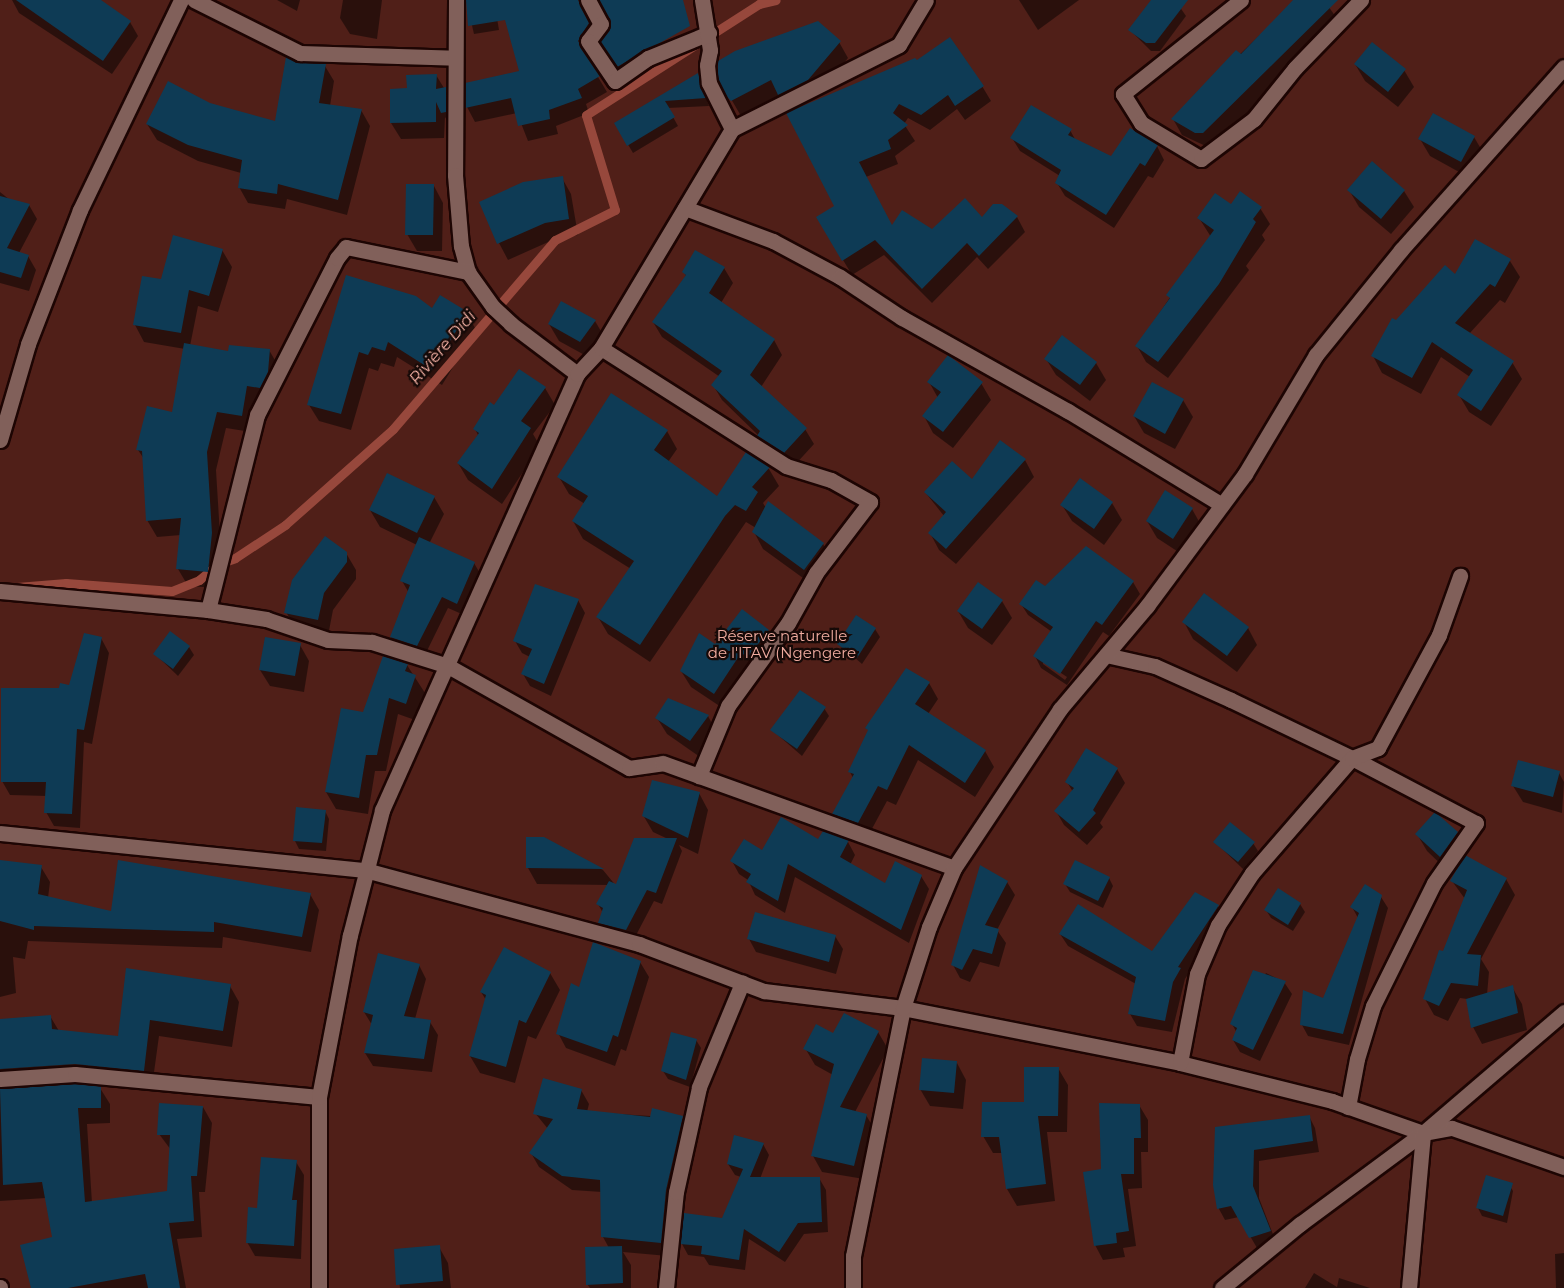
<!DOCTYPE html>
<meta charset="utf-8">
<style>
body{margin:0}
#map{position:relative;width:1564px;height:1288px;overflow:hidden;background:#371b16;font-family:Montserrat,sans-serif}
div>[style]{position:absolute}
.green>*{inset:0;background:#501f18}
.shadow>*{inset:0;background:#0007}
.stream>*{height:9px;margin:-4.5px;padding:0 4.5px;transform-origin:4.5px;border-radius:4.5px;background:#97483c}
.building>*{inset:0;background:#0e3b55}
.roads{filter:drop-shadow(2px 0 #1d0503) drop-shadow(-2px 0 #1d0503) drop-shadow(0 2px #1d0503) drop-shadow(0 -2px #1d0503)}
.minor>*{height:15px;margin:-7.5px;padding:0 7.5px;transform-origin:7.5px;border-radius:7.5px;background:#81605a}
span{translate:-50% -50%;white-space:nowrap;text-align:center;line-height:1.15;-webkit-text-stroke:4.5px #160907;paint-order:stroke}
.park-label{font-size:15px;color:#f1aca0}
.water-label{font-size:16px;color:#fab5a8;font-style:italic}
</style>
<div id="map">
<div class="green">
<i style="clip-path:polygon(0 0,1564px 0,1564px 1288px,0 1288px)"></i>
</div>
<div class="shadow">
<i style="clip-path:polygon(12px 0,98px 0,130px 22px,138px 36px,112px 74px,19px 13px)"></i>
<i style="clip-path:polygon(277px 0,300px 0,297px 11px)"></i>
<i style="clip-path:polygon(343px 0,382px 0,377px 39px,350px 34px,340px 18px)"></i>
<i style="clip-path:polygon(466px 0,494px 0,499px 30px,474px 34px)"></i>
<i style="clip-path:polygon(509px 0,635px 0,658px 62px,627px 81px,611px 57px,611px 19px,604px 7px,591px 6px,586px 16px,597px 39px,586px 57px,607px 92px,586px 104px,589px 113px,556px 126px,558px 134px,528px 141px,517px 113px,475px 122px,467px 107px,521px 73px)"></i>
<i style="clip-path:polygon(1019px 0,1079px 0,1038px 30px)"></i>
<i style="clip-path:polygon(1153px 0,1175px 0,1186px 16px,1160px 51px,1151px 51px,1130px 30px)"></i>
<i style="clip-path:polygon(1296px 0,1324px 0,1340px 23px,1212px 149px,1182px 135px,1173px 119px)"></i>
<i style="clip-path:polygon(839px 42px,848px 58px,817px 96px,789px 110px,780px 95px,741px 116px,720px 80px)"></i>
<i style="clip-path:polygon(1355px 64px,1404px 70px,1414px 87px,1398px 107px,1365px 81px)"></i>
<i style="clip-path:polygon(325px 66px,334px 81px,330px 106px,361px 110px,370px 126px,347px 215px,287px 199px,285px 209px,248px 203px,239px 187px,241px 173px,198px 161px,157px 140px,147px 124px,209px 104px,276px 123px)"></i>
<i style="clip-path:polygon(436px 75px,455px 106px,452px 129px,445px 117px,444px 138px,401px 139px,391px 123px,408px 90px)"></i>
<i style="clip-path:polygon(698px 75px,709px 106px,668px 108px,678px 126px,633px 153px,616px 124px)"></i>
<i style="clip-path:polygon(982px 86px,991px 101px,965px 120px,957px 109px,930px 130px,908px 118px,904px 124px,915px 141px,895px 156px,898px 164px,866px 177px,892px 227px,932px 231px,982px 219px,1017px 217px,1025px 232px,988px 269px,977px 257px,932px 303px,884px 255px,852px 275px,818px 218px,836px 206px,788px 113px)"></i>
<i style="clip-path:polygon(1070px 130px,1076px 141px,1112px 158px,1157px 146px,1164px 160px,1153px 178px,1148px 176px,1114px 228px,1065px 196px,1057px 183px,1060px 176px,1020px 151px,1012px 138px)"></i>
<i style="clip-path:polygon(1474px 137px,1484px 154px,1470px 178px,1430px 156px,1420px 139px)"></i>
<i style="clip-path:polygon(562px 178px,571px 194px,578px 235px,555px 239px,508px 260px,499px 243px)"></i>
<i style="clip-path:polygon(434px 186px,443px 203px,442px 251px,417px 251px,407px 234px)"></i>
<i style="clip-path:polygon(1349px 190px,1404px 191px,1414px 207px,1391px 234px,1359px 207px)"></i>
<i style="clip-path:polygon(0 192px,10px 200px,29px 205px,37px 219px,19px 253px,28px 256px,36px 270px,29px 291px,0 283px)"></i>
<i style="clip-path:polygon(1231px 206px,1260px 208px,1270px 224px,1262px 235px,1265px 240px,1246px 266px,1249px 270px,1168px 378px,1146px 362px,1137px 346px,1211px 237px,1199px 218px)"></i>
<i style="clip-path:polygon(1476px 241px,1510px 261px,1520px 277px,1505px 303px,1500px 300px,1469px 334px,1512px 362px,1522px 379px,1491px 426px,1469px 412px,1459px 395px,1470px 377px,1441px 357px,1421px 394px,1382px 373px,1373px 356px,1396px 322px,1455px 276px)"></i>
<i style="clip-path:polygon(222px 250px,232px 267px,218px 312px,198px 306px,190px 346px,230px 353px,269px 350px,279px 367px,251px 432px,226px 428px,216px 470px,221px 551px,217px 588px,188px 586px,178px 569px,181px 535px,157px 537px,147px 520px,144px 459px,138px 450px,173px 414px,185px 349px,144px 342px,135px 325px,162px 281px)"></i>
<i style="clip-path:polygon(724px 268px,733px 283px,721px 303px,774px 340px,782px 355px,761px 387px,805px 429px,814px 444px,793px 467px,767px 451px,759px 436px,722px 400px,713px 385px,720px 377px,662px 337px,653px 322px,686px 276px,684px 272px)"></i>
<i style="clip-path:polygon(347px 277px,432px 310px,467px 313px,476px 330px,442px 385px,397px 357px,394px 367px,381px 363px,378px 371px,369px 368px,351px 430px,319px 421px,309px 405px)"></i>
<i style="clip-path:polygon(595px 321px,605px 338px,590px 358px,559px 341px,549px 324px)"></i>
<i style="clip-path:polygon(1046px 359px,1096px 363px,1106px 380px,1090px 401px,1056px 375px)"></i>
<i style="clip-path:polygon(929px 382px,981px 383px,991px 400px,953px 448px,933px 433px,924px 416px,938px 398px)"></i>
<i style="clip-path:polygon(545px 388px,555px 405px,533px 434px,540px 446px,502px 504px,468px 480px,458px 463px,478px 435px,475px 429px,495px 407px)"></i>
<i style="clip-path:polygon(1183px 400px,1193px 417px,1175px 449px,1144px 433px,1134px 416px)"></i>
<i style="clip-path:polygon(667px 431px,677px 449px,668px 462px,717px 498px,747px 454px,769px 469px,779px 486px,763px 503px,766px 508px,823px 544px,833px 560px,814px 586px,763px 549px,754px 532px,756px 528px,746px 522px,650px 662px,608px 634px,598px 617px,631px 569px,583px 539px,573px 521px,585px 504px,569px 494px,559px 477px)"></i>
<i style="clip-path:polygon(1025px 460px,1034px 477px,956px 564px,939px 550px,930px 533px,944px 516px,925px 492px,972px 481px)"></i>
<i style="clip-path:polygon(434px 497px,444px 514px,429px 544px,474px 563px,481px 575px,464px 615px,448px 608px,424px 657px,398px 649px,391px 637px,409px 593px,402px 581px,417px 545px,380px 527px,370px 510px)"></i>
<i style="clip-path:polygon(1112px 503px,1122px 520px,1104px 545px,1072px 521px,1062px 505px)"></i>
<i style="clip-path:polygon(1192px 509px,1201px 525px,1183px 555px,1157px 538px,1147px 521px)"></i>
<i style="clip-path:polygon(346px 553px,356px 570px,356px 579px,333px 610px,328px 636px,296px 629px,286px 612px)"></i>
<i style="clip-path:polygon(evenodd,1133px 582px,1140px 594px,1109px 636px,1103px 632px,1067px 685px,1041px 668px,1035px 656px,1052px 632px,1028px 615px,1021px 604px,1045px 588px,1133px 582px,1043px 661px,1067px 677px,1065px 680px,1043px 664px,1043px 661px)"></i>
<i style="clip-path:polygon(578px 600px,585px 613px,551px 696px,530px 686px,523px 674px,530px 657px,522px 653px,515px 641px)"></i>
<i style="clip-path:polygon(1002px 601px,1012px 618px,992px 645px,968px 628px,958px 611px)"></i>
<i style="clip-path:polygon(1184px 622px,1248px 628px,1257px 645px,1237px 672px,1193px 639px)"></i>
<i style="clip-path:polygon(875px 629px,880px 637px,862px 664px,839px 644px)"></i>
<i style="clip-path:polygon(768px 631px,777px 647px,724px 709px,691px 687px,681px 671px,715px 646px)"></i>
<i style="clip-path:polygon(101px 638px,109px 653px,92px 744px,84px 742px,80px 828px,54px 826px,46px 812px,47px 796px,10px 795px,2px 781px,60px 690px,70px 687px)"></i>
<i style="clip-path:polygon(300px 645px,309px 661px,304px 692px,270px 686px,260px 670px)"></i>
<i style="clip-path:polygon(189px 647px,194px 655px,178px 676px,155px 654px)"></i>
<i style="clip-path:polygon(407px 665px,425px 693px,415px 720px,398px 714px,386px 771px,375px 771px,368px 814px,336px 809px,326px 792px,364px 714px)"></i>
<i style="clip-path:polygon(929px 683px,938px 699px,928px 714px,985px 751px,994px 767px,975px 797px,918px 760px,896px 805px,887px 801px,867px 838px,843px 829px,834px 814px,853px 778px,850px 772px)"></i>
<i style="clip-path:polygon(824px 708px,829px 716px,802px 756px,772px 730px)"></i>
<i style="clip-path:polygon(708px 716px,717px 733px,700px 757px,667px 734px,657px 718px)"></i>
<i style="clip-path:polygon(1117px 769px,1125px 783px,1100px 823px,1103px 827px,1087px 845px,1064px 825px,1056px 811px,1073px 792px,1067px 782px)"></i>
<i style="clip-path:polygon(1559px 773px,1564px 782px,1562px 813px,1523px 802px,1513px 786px)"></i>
<i style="clip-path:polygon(699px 793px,708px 810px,698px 854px,679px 845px,682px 851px,662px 904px,654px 901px,633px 941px,607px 934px,600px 923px,603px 913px,598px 904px,608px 885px,537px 884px,528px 868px,544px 838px,603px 870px,617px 887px,668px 839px,653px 832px,643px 815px)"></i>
<i style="clip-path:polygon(325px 811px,329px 819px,326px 851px,299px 849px,295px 841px)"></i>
<i style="clip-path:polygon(1457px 833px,1466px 850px,1450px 873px,1427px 851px,1417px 834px)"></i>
<i style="clip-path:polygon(819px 841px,848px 842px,855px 855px,850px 865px,885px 885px,921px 876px,929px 889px,909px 943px,795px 877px,785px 913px,755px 895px,748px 880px,739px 874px,732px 861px)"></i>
<i style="clip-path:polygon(1215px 842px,1253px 843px,1258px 851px,1243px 869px)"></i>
<i style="clip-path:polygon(0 862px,41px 867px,50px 882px,48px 898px,112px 913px,310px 894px,319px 910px,311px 952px,223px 937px,222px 948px,28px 941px,25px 959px,13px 957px,16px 993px,0 997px)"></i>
<i style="clip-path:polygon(1109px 878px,1113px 886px,1103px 908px,1070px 892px,1065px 884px)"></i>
<i style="clip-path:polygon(1506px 879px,1515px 895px,1481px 959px,1489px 972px,1487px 995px,1512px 987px,1522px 1004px,1527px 1030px,1482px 1044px,1473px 1027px,1467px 999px,1460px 998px,1448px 1021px,1434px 1015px,1425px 999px,1465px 899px,1452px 881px)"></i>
<i style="clip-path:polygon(1007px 882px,1015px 895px,997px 930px,1006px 943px,999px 967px,980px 962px,970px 982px,960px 978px,953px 965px)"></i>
<i style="clip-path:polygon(1196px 894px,1218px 906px,1225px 919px,1185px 979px,1172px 1032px,1137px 1026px,1130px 1014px,1136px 984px,1068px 946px,1060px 934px,1152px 953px)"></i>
<i style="clip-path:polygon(1381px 897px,1388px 908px,1349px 1045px,1308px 1036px,1302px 1025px,1324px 1000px,1358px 918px,1352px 907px)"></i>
<i style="clip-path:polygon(1300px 904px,1305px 912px,1293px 931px,1271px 918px,1266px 910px)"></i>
<i style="clip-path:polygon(835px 936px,843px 949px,836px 974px,756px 952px,749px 939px)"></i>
<i style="clip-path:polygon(640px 962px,649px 977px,626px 1051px,621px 1049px,615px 1066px,566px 1048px,558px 1033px,580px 989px)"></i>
<i style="clip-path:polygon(419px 965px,426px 979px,415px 1019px,430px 1022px,438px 1035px,432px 1072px,373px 1066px,365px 1053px,372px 1025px,364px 1012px)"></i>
<i style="clip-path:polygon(127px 970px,230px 986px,239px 1002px,232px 1047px,159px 1036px,152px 1087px,84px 1080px,17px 1089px,100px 1088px,110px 1104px,110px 1123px,87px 1124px,92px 1203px,168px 1192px,171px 1150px,159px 1134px,203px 1107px,212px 1123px,205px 1192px,199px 1192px,202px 1237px,177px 1239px,186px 1288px,32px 1288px,53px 1238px,46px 1198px,0 1201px,0 1089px,6px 1089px,0 1079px,0 1020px,50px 1016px,59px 1031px,119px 1037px)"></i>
<i style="clip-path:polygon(550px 973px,560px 990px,536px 1039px,528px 1036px,515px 1083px,480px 1073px,470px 1056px,486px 1000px,481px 992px)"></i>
<i style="clip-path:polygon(1266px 973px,1284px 982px,1292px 994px,1260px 1061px,1240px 1052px,1233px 1040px,1237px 1033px,1232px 1024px)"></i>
<i style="clip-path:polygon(878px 1032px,888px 1049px,855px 1112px,866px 1115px,876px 1132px,864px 1179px,822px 1172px,813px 1156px,833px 1075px,815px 1065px,805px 1048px,833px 1035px)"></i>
<i style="clip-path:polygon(696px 1040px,701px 1048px,690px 1087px,668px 1079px,663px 1071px)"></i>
<i style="clip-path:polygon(957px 1063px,966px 1080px,963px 1109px,930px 1106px,920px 1089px)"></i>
<i style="clip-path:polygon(1058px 1068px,1068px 1085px,1067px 1132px,1047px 1132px,1055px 1201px,1017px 1206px,1007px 1189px,1003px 1153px,993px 1153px,983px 1136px,1025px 1104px)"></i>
<i style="clip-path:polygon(581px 1090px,589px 1104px,587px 1112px,682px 1118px,690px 1131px,668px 1256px,623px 1252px,631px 1265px,631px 1288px,590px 1288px,587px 1284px,609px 1248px,603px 1237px,602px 1192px,572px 1190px,539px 1167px,531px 1153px,548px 1129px,535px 1113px)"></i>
<i style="clip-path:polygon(1139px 1105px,1148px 1120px,1148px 1152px,1141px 1152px,1142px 1188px,1128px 1189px,1136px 1246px,1123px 1248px,1125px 1257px,1103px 1260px,1095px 1245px,1102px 1170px)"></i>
<i style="clip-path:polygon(1309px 1116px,1315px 1128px,1319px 1152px,1259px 1161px,1259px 1198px,1276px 1242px,1257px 1248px,1239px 1217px,1225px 1220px,1219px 1209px,1214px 1185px,1217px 1128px)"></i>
<i style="clip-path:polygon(763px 1144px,769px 1155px,760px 1179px,819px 1178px,826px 1190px,828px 1232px,804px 1234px,785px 1262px,749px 1239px,745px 1270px,709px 1265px,704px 1257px,688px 1255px,682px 1244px,723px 1219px,741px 1177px,735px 1175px,728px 1164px)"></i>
<i style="clip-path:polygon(296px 1162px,304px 1175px,301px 1259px,255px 1256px,247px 1242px,258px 1209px)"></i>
<i style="clip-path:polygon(1508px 1183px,1513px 1191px,1507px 1223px,1482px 1216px,1478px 1208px)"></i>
<i style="clip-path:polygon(439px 1247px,448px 1263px,451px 1288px,400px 1288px,395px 1251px)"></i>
<i style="clip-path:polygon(1564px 1253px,1564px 1288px,1556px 1288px,1555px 1254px)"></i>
<i style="clip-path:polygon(1314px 1273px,1337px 1287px,1339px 1278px,1370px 1288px,1305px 1288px)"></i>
</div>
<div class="stream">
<i style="left:17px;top:587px;width:49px;rotate:-4.7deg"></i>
<i style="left:66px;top:583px;width:106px;rotate:4.3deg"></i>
<i style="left:172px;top:591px;width:29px;rotate:-22deg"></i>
<i style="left:199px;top:580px;width:25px;rotate:-40deg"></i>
<i style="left:218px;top:564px;width:18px;rotate:-19deg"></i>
<i style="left:235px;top:558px;width:60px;rotate:-33.4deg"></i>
<i style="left:285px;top:525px;width:144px;rotate:-41.6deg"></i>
<i style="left:393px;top:429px;width:249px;rotate:-49.4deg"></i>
<i style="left:555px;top:240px;width:67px;rotate:-26.6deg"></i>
<i style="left:615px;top:210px;width:99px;rotate:-107deg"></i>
<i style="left:586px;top:115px;width:206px;rotate:-32.7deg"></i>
<i style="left:759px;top:4px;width:17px;rotate:-13deg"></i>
</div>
<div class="building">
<i style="clip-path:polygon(16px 0,101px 0,131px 21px,103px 61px)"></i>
<i style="clip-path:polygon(466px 0,578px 0,589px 23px,578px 41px,600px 76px,578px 89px,582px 98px,549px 110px,550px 119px,518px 126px,511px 98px,465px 108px,465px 83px,519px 71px,505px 20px,468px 26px)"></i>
<i style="clip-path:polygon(599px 0,683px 0,690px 26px,617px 67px,600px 41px,611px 24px)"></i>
<i style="clip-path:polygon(1151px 0,1188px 0,1155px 43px,1146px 43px,1128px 30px)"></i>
<i style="clip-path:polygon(1293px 0,1338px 0,1203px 133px,1195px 133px,1171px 119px,1236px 50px,1241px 54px)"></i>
<i style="clip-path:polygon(818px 21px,841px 41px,808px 80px,778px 95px,771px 80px,731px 101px,727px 97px,718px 80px,718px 61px,735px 51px)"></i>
<i style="clip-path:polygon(950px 37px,984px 86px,955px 106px,948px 95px,921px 115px,899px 104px,893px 113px,908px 125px,888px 140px,891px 149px,859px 162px,892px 225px,902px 210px,932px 229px,965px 198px,982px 217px,993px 204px,1002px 204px,1018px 216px,979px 256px,967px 243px,922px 289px,875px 240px,842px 261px,816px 217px,834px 206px,786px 113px,915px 58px,917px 60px)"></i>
<i style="clip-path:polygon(1372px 42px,1406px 69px,1388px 92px,1354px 64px)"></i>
<i style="clip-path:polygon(286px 57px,326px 64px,319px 103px,362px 109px,338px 200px,278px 184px,277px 194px,238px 188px,242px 160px,188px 145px,146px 124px,168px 81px,210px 103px,275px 121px)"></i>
<i style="clip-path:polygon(698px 73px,706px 98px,665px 101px,675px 117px,627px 146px,614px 123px)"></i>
<i style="clip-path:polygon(437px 74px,436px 89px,446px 87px,446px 112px,441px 113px,436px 102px,436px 122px,390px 123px,390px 89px,407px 88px,406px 75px)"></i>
<i style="clip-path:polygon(1031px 105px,1072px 129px,1068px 135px,1111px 156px,1130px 128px,1158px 145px,1145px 166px,1140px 163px,1106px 215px,1055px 183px,1061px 170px,1010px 138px)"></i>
<i style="clip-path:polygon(1433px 113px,1475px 136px,1461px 162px,1418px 139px)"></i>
<i style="clip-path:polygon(1372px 161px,1405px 190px,1381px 219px,1347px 190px)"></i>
<i style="clip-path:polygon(563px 176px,569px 219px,545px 223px,497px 244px,479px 202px,523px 182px)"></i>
<i style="clip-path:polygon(406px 184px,434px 184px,433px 235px,405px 235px)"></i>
<i style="clip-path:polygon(1240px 191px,1262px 207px,1253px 219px,1256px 222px,1219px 284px,1158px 362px,1135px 346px,1170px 298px,1166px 295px,1214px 230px,1197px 218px,1215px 193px,1231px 204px)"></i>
<i style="clip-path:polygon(0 196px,30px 204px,7px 248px,29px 255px,21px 278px,0 272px)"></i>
<i style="clip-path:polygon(173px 235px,223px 249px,209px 296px,189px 290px,181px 333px,133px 325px,142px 276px,161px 279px)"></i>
<i style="clip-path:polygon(1475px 239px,1511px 259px,1495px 287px,1490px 284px,1455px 323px,1514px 361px,1481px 411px,1457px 395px,1473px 370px,1432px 342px,1412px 378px,1371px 356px,1392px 318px,1396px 320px,1445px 265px,1455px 274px)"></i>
<i style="clip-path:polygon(695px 250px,725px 267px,709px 293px,775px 339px,750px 375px,807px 428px,784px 453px,757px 436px,760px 431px,711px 385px,722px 371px,652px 322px,686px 275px,682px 272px)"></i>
<i style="clip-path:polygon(346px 275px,416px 296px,432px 308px,440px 295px,468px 312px,432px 370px,388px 342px,385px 351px,372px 347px,368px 355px,359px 352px,341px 414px,307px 405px)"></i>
<i style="clip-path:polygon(561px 301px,596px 320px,580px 342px,548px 324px)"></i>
<i style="clip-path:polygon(1062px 335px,1097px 362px,1080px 385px,1044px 359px)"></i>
<i style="clip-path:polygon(184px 343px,228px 351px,229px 345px,270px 349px,268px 372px,260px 388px,247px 386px,242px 416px,217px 412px,207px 452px,212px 533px,208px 572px,176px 569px,181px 518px,146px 521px,142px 451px,136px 450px,147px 406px,172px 412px)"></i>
<i style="clip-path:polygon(948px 355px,983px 382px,943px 432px,922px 416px,941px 392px,927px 382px)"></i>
<i style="clip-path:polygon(519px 369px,546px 387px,521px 421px,531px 428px,492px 489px,457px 463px,479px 433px,473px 429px,490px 402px,494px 405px)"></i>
<i style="clip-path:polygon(1152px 382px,1184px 399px,1165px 434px,1133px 416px)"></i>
<i style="clip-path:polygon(611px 393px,668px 430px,654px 450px,717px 496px,746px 452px,770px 467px,752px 487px,758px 492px,746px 511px,735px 505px,725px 516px,640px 645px,596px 617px,634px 561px,572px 521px,588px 496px,557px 477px)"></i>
<i style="clip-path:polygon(1000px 440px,1026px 459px,946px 549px,928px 533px,946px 512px,924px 492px,952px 461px,972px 479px)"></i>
<i style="clip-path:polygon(387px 473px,435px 496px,417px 533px,369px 510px)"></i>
<i style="clip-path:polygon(1080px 478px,1113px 502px,1094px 529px,1060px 505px)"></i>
<i style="clip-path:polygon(1165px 490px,1193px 508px,1173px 539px,1146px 521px)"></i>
<i style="clip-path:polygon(768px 501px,824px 543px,804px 570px,752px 532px)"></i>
<i style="clip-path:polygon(325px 536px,347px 552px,347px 562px,324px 593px,318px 620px,284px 613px,292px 580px)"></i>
<i style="clip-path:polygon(419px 537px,475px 562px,457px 604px,442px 597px,417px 646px,390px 637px,410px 585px,400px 581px)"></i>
<i style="clip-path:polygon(1086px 546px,1134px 581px,1102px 625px,1096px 621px,1060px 674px,1033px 656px,1053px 627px,1019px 604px,1036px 580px,1045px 586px)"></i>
<i style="clip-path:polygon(978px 582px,1003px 600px,982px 629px,957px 611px)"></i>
<i style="clip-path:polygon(535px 584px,579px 599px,544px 684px,521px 674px,532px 649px,513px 641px)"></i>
<i style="clip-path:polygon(1204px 593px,1249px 627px,1227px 656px,1182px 622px)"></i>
<i style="clip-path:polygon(742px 609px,769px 630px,748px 657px,741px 653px,714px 694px,680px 671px,699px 633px,715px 644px)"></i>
<i style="clip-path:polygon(856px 615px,876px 628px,857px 658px,837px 644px)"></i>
<i style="clip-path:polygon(170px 631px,190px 646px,173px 669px,153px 654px)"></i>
<i style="clip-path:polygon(84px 633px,102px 637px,84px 730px,77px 729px,72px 814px,44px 813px,46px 782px,1px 782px,1px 688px,59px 688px,60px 683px,69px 685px)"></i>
<i style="clip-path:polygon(265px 637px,301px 643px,295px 676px,259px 670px)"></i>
<i style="clip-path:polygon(383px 656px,408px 664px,405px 671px,416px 675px,406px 704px,389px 698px,377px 755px,366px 755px,359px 798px,325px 792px,341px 708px,363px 712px)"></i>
<i style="clip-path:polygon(906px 668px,930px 682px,915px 704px,986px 750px,965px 783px,909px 745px,887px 790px,878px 786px,858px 823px,832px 814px,854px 774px,848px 772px,868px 730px,865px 728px)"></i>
<i style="clip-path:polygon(800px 690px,826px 707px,797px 749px,770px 730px)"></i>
<i style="clip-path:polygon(668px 698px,709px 715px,690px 741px,655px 718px)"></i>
<i style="clip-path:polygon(1086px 748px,1118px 768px,1093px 810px,1096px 813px,1079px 832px,1054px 811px,1074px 788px,1065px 782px)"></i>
<i style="clip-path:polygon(1518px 760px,1560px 771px,1553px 797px,1511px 786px)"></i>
<i style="clip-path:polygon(652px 780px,700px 792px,688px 838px,642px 816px)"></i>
<i style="clip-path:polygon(296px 807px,326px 810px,322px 843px,293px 841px)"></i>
<i style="clip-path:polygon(1435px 812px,1458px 832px,1440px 857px,1415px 834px)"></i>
<i style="clip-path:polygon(781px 817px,818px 839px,823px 831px,849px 840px,840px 857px,885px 883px,895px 861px,922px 875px,901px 930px,788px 864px,778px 901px,746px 882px,751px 874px,730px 861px,744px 839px,762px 850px)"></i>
<i style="clip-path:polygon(1230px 822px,1255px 842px,1238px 862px,1213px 842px)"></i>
<i style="clip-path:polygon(526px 837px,544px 837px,604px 869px,526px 868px)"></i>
<i style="clip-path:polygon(634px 838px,677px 838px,656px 893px,647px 890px,626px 930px,598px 923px,603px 908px,596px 904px,609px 881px,616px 884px)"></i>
<i style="clip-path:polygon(1465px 855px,1507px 878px,1467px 954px,1481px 955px,1478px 986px,1451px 983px,1439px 1006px,1423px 999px,1439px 950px,1443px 951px,1467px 890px,1450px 881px)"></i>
<i style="clip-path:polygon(0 860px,42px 865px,38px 894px,111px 911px,118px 860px,311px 893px,302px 937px,214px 922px,214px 932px,34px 926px,34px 930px,0 921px)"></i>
<i style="clip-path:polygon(1075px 860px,1110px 877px,1098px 901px,1063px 884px)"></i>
<i style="clip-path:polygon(980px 865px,1008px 881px,985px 925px,999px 929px,992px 954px,973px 949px,962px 970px,951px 965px)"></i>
<i style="clip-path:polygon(1365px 884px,1382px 895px,1343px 1034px,1300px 1025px,1303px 990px,1323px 998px,1359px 913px,1350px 907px)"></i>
<i style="clip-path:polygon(1278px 888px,1301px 903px,1288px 925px,1264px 910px)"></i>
<i style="clip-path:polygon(1195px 892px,1219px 905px,1178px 967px,1181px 968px,1173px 982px,1165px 1021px,1128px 1014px,1136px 977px,1059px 934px,1078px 904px,1152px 951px)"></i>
<i style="clip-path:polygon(755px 912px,836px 935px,829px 962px,747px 939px)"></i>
<i style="clip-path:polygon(593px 942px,641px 961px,618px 1037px,613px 1035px,607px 1052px,556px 1034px,571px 983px,579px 987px)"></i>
<i style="clip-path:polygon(504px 947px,551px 972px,526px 1023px,519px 1020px,506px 1067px,469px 1056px,486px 995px,480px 992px)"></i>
<i style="clip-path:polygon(378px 953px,420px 964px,404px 1016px,431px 1020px,424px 1059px,364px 1053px,373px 1015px,363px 1012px)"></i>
<i style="clip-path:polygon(126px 968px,231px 984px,223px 1031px,150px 1020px,144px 1071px,75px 1064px,0 1069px,0 1019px,51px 1015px,52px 1029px,118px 1036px)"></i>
<i style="clip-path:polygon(1253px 970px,1286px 981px,1253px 1050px,1232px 1040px,1237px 1028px,1230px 1024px)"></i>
<i style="clip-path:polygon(1513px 985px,1518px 1013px,1471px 1028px,1466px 999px)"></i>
<i style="clip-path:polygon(844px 1013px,879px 1031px,840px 1107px,867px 1114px,854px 1166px,811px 1156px,834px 1064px,803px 1049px,816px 1024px,833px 1033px)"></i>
<i style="clip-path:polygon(671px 1032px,697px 1039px,686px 1080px,661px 1071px)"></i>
<i style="clip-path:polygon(922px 1058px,957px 1061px,954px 1093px,919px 1090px)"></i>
<i style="clip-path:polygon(1024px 1067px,1059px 1067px,1058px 1116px,1038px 1116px,1046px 1184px,1006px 1189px,999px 1137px,981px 1137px,982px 1102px,1024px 1102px)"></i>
<i style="clip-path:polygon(543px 1078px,582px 1089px,577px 1109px,650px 1117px,652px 1108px,683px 1116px,666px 1190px,661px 1243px,601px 1237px,600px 1180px,562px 1176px,529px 1153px,553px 1119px,533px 1114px)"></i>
<i style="clip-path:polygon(75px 1084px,101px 1086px,101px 1108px,78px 1108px,85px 1202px,167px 1191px,170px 1135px,157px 1135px,159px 1103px,203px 1106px,197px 1176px,191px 1176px,194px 1221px,169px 1223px,180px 1288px,148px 1288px,145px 1274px,68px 1288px,31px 1288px,20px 1245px,52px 1237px,42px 1182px,3px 1185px,0 1089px)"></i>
<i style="clip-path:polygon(1099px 1103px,1140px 1104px,1141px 1138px,1134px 1138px,1134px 1174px,1121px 1174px,1129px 1231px,1116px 1233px,1117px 1243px,1094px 1246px,1083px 1172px,1101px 1169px)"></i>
<i style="clip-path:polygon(1310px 1115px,1313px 1141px,1254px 1150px,1253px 1186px,1271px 1231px,1249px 1238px,1231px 1206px,1217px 1209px,1213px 1185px,1215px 1127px)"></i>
<i style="clip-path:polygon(734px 1135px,764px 1143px,750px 1177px,820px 1177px,822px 1222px,798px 1223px,779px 1252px,744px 1229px,739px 1260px,701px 1254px,702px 1246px,680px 1244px,684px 1213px,722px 1218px,743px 1169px,727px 1164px)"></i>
<i style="clip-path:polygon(261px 1157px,297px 1160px,292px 1200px,297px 1200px,294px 1246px,246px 1243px,248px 1207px,257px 1208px)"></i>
<i style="clip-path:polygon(1486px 1175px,1513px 1183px,1503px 1216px,1476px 1208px)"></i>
<i style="clip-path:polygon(440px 1245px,443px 1281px,396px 1285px,394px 1249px)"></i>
<i style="clip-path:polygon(622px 1246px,623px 1283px,586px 1285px,585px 1247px)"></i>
</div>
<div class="roads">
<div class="minor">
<i style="left:194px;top:0;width:119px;rotate:26.6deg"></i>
<i style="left:300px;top:53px;width:155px;rotate:1.8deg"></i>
<i style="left:456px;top:0;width:175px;rotate:90.3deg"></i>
<i style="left:455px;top:175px;width:71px;rotate:85.2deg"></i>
<i style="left:461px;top:246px;width:27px;rotate:75deg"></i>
<i style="left:468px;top:272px;width:43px;rotate:54.5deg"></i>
<i style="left:493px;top:307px;width:25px;rotate:43deg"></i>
<i style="left:511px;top:324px;width:83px;rotate:37.1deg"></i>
<i style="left:588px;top:0;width:27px;rotate:62deg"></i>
<i style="left:601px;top:24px;width:21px;rotate:127deg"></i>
<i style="left:588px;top:41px;width:48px;rotate:56deg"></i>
<i style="left:615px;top:81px;width:40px;rotate:-34.9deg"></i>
<i style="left:648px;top:58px;width:66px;rotate:-22.3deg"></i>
<i style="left:702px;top:0;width:51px;rotate:80.9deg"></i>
<i style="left:710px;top:50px;width:15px;rotate:101deg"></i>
<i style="left:707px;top:65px;width:18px;rotate:84deg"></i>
<i style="left:709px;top:83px;width:51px;rotate:63.4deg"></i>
<i style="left:1241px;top:0;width:151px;rotate:141.5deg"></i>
<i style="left:1123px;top:94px;width:34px;rotate:58deg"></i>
<i style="left:1141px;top:123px;width:70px;rotate:31deg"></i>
<i style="left:1201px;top:159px;width:66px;rotate:-37deg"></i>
<i style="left:1254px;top:119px;width:65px;rotate:-51.2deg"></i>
<i style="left:1295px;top:68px;width:95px;rotate:-45.9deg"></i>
<i style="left:685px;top:208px;width:94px;rotate:20.6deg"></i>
<i style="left:773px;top:241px;width:76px;rotate:28.2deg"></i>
<i style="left:840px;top:277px;width:74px;rotate:33.5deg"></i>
<i style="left:902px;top:318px;width:190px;rotate:29.3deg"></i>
<i style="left:1068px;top:411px;width:180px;rotate:31.4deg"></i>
<i style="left:601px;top:348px;width:219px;rotate:32.5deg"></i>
<i style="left:786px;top:466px;width:47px;rotate:17.3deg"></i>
<i style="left:831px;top:480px;width:45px;rotate:29.4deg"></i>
<i style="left:870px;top:502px;width:89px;rotate:127.3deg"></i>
<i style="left:816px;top:573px;width:57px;rotate:119.2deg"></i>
<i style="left:788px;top:623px;width:102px;rotate:125.9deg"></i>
<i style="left:728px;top:706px;width:76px;rotate:112.5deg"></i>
<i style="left:0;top:440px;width:100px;rotate:-73.7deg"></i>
<i style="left:28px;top:344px;width:144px;rotate:-68.8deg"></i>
<i style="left:80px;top:210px;width:233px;rotate:-64.3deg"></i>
<i style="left:0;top:591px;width:209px;rotate:5.2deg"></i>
<i style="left:208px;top:610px;width:59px;rotate:8.8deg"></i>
<i style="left:266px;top:619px;width:65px;rotate:18.7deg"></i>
<i style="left:328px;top:640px;width:44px;rotate:2.6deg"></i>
<i style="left:372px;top:642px;width:80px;rotate:17.5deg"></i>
<i style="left:448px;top:666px;width:208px;rotate:29.4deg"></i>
<i style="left:629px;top:768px;width:34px;rotate:-8deg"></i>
<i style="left:663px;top:763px;width:309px;rotate:19.8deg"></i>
<i style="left:208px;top:610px;width:201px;rotate:-75.9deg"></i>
<i style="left:257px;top:415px;width:176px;rotate:-63deg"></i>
<i style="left:337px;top:258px;width:14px;rotate:-51deg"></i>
<i style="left:346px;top:247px;width:125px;rotate:11.6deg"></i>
<i style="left:1106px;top:655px;width:50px;rotate:12.7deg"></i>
<i style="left:1155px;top:666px;width:83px;rotate:24.1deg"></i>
<i style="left:1231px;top:700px;width:134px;rotate:25.6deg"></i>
<i style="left:1352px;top:758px;width:140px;rotate:27.7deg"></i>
<i style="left:1476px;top:823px;width:73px;rotate:125deg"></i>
<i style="left:1434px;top:883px;width:137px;rotate:116.4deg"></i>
<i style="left:1373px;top:1006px;width:55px;rotate:106.8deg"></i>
<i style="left:1357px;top:1059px;width:49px;rotate:100.6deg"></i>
<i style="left:0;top:833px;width:367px;rotate:5.8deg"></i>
<i style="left:365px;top:870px;width:284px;rotate:15.1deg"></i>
<i style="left:639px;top:944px;width:134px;rotate:20.6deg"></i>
<i style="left:764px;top:991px;width:140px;rotate:7deg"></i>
<i style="left:903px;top:1008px;width:282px;rotate:11.2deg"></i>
<i style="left:1180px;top:1063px;width:157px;rotate:14deg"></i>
<i style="left:1332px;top:1101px;width:96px;rotate:19.4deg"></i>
<i style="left:1423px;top:1133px;width:29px;rotate:-10deg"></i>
<i style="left:1452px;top:1128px;width:119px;rotate:19.2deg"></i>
<i style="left:1180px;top:1063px;width:91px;rotate:-79.2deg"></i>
<i style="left:1197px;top:974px;width:53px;rotate:-66.8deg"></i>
<i style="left:1218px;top:925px;width:62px;rotate:-56.8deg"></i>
<i style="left:1252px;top:873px;width:152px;rotate:-49deg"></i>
<i style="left:1352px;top:758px;width:28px;rotate:-21deg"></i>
<i style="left:1378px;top:748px;width:128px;rotate:-61.6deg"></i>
<i style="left:1439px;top:635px;width:63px;rotate:-70.4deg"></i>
<i style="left:0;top:1079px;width:75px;rotate:-3.8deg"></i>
<i style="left:75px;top:1074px;width:245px;rotate:5.4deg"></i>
<i style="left:0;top:1287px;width:1px;rotate:90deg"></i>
<i style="left:319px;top:1288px;width:191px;rotate:-90deg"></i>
<i style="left:319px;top:1097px;width:165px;rotate:-79.2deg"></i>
<i style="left:350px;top:935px;width:129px;rotate:-75.6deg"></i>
<i style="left:382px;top:810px;width:478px;rotate:-65.9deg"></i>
<i style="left:577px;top:374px;width:35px;rotate:-47deg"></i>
<i style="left:601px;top:348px;width:255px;rotate:-59.1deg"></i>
<i style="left:732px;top:129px;width:187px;rotate:-26.7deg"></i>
<i style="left:899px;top:45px;width:52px;rotate:-59deg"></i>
<i style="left:666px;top:1288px;width:97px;rotate:-84.1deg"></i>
<i style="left:676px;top:1192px;width:107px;rotate:-77.6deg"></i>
<i style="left:699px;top:1087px;width:113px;rotate:-67.5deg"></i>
<i style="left:853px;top:1288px;width:32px;rotate:-90deg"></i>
<i style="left:853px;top:1256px;width:253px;rotate:-78.6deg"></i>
<i style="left:903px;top:1008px;width:85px;rotate:-72.2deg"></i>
<i style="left:929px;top:927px;width:64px;rotate:-67deg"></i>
<i style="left:954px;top:868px;width:191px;rotate:-56.3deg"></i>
<i style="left:1060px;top:709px;width:135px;rotate:-49.8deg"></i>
<i style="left:1147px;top:606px;width:164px;rotate:-53.4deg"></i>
<i style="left:1245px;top:474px;width:139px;rotate:-59.2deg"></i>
<i style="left:1316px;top:355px;width:135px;rotate:-51deg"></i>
<i style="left:1401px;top:250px;width:245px;rotate:-48.3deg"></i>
<i style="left:1222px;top:1288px;width:101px;rotate:-39.4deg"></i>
<i style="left:1300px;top:1224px;width:153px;rotate:-36.5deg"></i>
<i style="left:1423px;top:1133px;width:186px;rotate:-40.6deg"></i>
<i style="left:1409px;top:1288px;width:156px;rotate:-84.8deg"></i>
</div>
</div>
<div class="park-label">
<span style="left:782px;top:644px">Réserve naturelle<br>de l'ITAV (Ngengere</span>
</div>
<div class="water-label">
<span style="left:443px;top:348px;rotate:-49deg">Rivière Didi</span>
</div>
</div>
